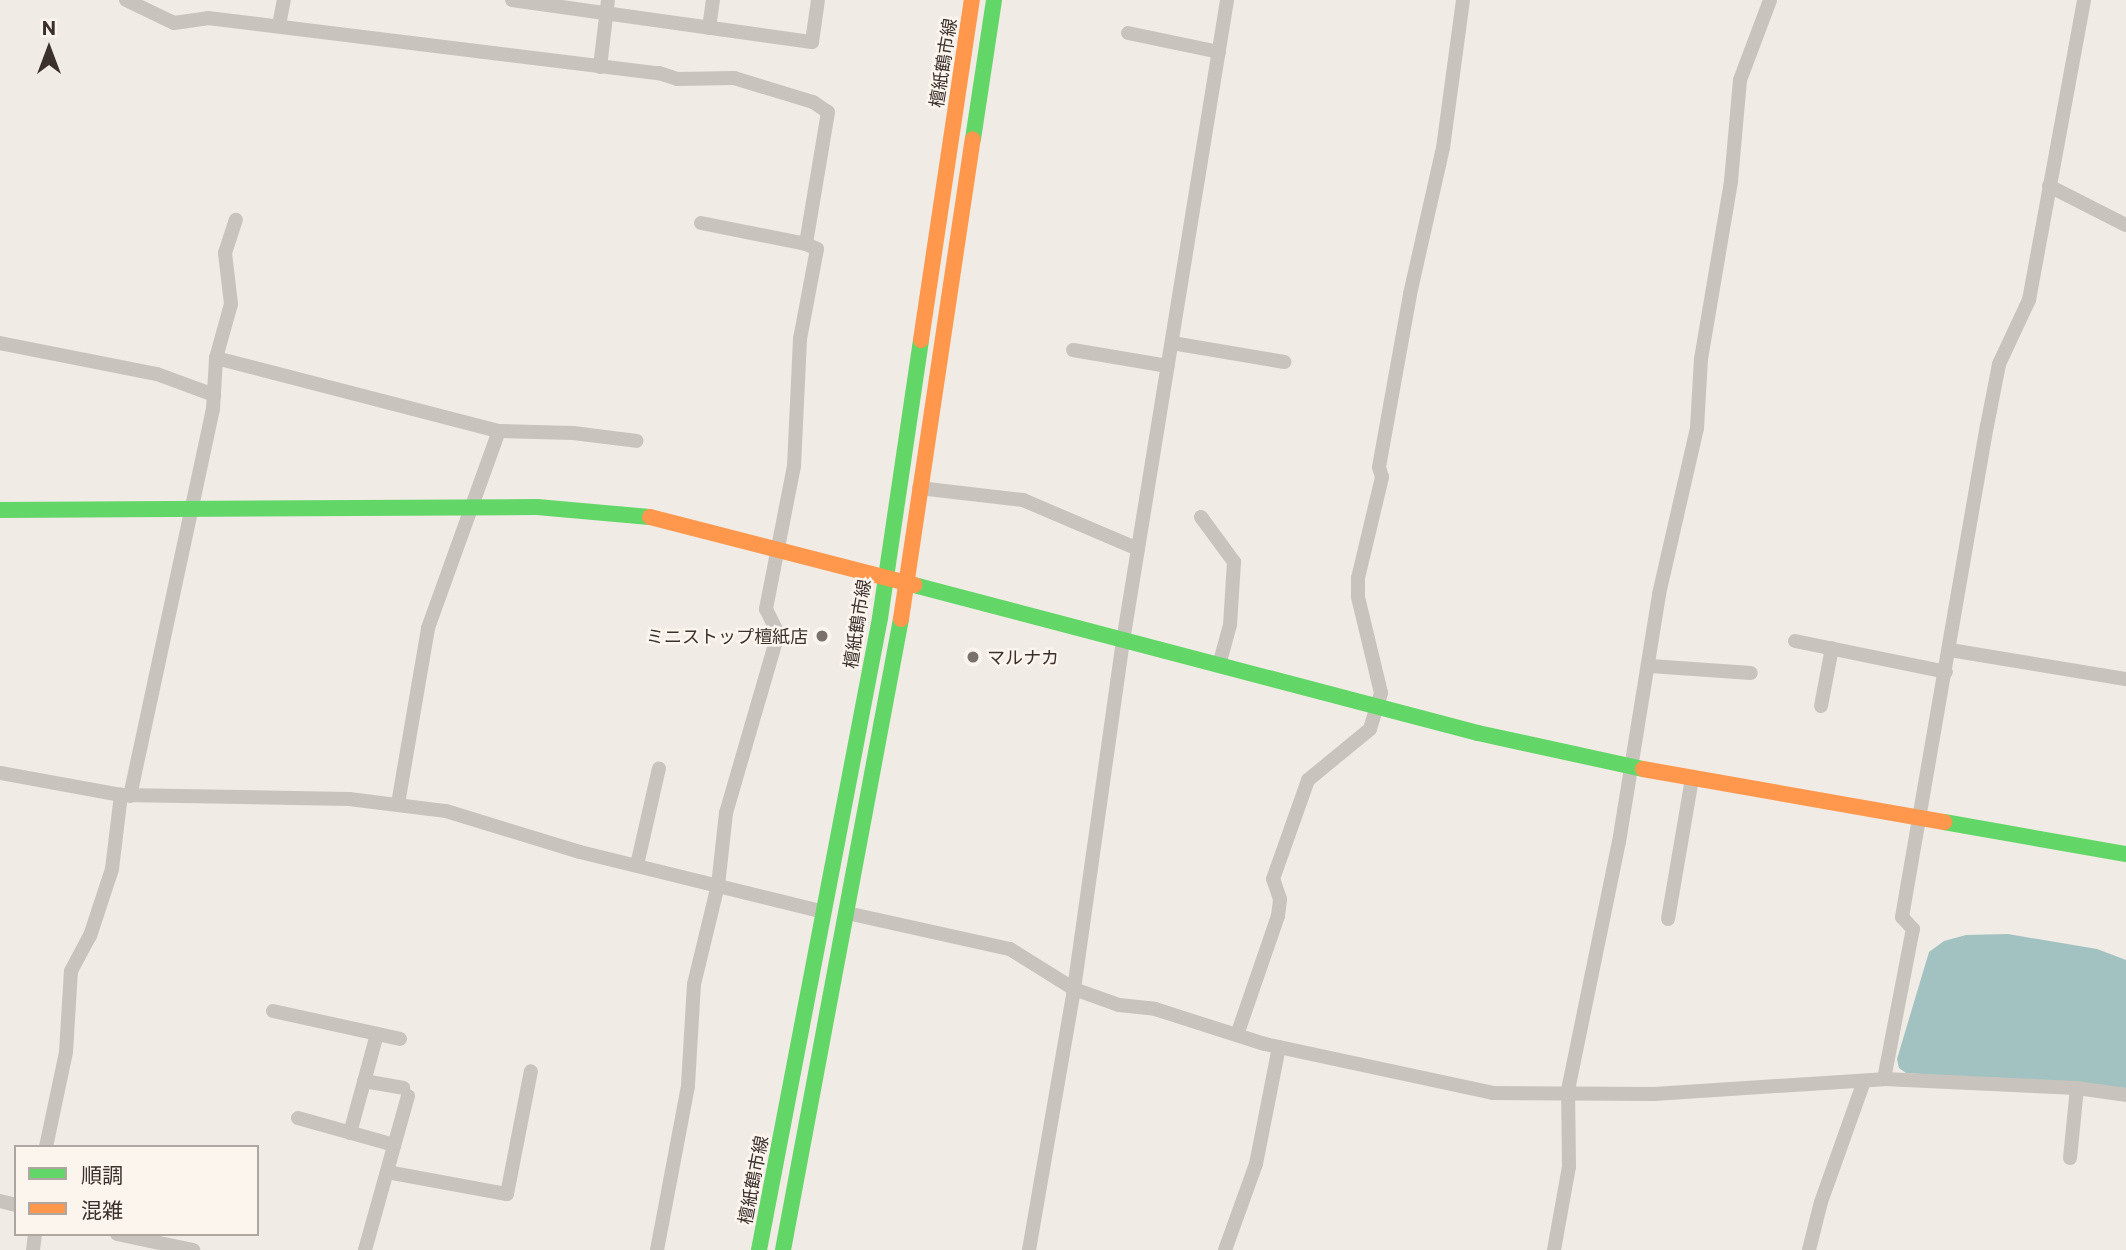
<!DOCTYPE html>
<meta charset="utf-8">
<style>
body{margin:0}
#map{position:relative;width:2126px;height:1250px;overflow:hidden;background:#f0ebe5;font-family:Commissioner,"Noto Sans JP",sans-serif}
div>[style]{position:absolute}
.water>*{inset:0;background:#a1c2c1}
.street>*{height:14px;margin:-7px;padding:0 7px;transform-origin:7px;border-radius:7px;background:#c9c3be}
.fast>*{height:16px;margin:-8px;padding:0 8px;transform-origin:8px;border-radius:8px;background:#63d668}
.slow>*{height:16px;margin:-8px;padding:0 8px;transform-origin:8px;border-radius:8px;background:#ff974d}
.dots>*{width:19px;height:19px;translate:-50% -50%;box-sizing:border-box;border:4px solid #fbf5ee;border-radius:50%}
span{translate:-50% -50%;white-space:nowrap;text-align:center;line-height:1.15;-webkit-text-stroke:5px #fbf5ee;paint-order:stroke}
.street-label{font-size:18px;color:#3b302b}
.poi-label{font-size:18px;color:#3b302b}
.right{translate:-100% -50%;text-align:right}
.left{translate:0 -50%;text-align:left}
.legend{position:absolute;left:14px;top:1145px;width:245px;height:91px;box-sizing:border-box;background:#fbf5ee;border:2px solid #aea6a0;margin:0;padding:9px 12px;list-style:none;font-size:21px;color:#3b302b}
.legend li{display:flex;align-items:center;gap:14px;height:35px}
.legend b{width:35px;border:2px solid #aea6a0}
.north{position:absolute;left:14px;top:14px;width:70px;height:70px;-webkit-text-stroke:5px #fbf5ee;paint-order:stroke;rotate:0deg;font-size:19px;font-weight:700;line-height:28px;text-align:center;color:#3b302b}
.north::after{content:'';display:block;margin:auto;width:24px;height:32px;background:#3b302b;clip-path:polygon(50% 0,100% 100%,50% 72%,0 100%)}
</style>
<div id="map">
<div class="water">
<i style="clip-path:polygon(2008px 934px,2097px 949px,2126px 960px,2126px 1088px,1906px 1073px,1899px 1068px,1897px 1059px,1929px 952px,1944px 941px,1966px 935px)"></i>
</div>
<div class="street">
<i style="left:126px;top:0;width:53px;rotate:25.6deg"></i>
<i style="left:174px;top:23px;width:34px;rotate:-8deg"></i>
<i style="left:208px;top:18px;width:454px;rotate:7deg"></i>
<i style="left:659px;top:73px;width:19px;rotate:18deg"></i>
<i style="left:677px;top:79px;width:57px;rotate:-1deg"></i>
<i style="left:734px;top:78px;width:83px;rotate:16.9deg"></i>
<i style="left:813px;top:102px;width:18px;rotate:34deg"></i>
<i style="left:828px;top:112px;width:134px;rotate:99.5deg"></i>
<i style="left:806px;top:244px;width:12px;rotate:24deg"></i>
<i style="left:817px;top:249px;width:92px;rotate:100.7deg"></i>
<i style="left:800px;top:339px;width:127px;rotate:92.7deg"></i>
<i style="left:794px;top:466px;width:146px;rotate:101.1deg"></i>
<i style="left:766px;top:609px;width:28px;rotate:64deg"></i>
<i style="left:778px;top:634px;width:186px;rotate:106.2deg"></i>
<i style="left:726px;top:813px;width:72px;rotate:96.3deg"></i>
<i style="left:718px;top:885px;width:102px;rotate:103.6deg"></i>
<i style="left:694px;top:984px;width:102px;rotate:93.4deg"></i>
<i style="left:688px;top:1086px;width:167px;rotate:100.7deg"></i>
<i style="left:512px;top:0;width:303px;rotate:8deg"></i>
<i style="left:812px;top:42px;width:42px;rotate:-81.9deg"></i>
<i style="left:279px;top:25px;width:25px;rotate:-79deg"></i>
<i style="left:709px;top:28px;width:28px;rotate:-82deg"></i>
<i style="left:1128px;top:33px;width:93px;rotate:11.8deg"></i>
<i style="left:600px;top:67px;width:67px;rotate:-83.2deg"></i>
<i style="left:2049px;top:186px;width:86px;rotate:26.9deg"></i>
<i style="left:701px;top:223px;width:107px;rotate:11.3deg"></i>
<i style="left:0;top:343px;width:160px;rotate:11.2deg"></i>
<i style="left:157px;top:374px;width:61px;rotate:20.2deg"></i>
<i style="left:1172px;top:343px;width:114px;rotate:9.6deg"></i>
<i style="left:1073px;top:350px;width:96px;rotate:9.6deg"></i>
<i style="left:216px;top:358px;width:292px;rotate:14.5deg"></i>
<i style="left:499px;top:431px;width:74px;rotate:1.5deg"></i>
<i style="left:573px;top:433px;width:64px;rotate:7.1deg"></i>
<i style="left:919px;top:488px;width:105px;rotate:6.6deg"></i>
<i style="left:1023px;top:500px;width:125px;rotate:23.1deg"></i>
<i style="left:1201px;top:517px;width:56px;rotate:53.7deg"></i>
<i style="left:1234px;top:562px;width:63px;rotate:93.6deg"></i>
<i style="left:1230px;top:625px;width:41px;rotate:105.4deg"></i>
<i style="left:1795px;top:641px;width:154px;rotate:11.6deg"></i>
<i style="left:1950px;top:650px;width:178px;rotate:9.4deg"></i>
<i style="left:1650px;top:666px;width:101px;rotate:4deg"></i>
<i style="left:1821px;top:706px;width:59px;rotate:-79.3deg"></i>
<i style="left:0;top:773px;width:123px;rotate:10.3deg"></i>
<i style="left:121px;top:795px;width:228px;rotate:1deg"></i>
<i style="left:349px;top:799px;width:98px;rotate:7.1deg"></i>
<i style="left:446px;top:811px;width:140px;rotate:17deg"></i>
<i style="left:580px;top:852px;width:251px;rotate:13.8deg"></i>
<i style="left:130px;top:796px;width:396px;rotate:-77.9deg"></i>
<i style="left:213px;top:409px;width:51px;rotate:-86.6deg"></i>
<i style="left:216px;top:358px;width:56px;rotate:-74.5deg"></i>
<i style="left:231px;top:304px;width:51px;rotate:-96.7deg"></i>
<i style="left:225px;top:253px;width:35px;rotate:-72deg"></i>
<i style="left:398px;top:804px;width:179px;rotate:-80.3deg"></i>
<i style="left:428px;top:628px;width:209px;rotate:-70.2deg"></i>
<i style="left:637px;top:865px;width:99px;rotate:-77.2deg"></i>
<i style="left:847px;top:913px;width:167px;rotate:12.5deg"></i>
<i style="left:1010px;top:949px;width:75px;rotate:32deg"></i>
<i style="left:1074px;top:989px;width:48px;rotate:19.6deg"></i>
<i style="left:1119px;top:1005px;width:36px;rotate:6deg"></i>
<i style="left:1155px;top:1009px;width:115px;rotate:17.7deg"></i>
<i style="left:1265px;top:1044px;width:233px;rotate:12.1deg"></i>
<i style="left:1493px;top:1093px;width:161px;rotate:0.4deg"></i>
<i style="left:1654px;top:1094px;width:230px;rotate:-3.7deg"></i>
<i style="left:1884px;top:1079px;width:193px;rotate:2.7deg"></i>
<i style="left:2077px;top:1088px;width:49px;rotate:8.1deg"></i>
<i style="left:1668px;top:919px;width:143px;rotate:-80.3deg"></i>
<i style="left:273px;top:1011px;width:130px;rotate:12.4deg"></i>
<i style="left:1237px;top:1035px;width:126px;rotate:-71deg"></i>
<i style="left:1278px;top:916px;width:17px;rotate:-83deg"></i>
<i style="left:1280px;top:899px;width:21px;rotate:-109deg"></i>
<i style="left:1273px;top:879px;width:105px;rotate:-70.5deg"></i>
<i style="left:1308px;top:780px;width:80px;rotate:-39.4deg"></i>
<i style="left:1370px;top:729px;width:38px;rotate:-73deg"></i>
<i style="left:1381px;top:693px;width:99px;rotate:-103.5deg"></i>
<i style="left:1358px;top:597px;width:19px;rotate:-90deg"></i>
<i style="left:1358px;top:578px;width:104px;rotate:-76.6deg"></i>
<i style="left:1382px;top:477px;width:10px;rotate:-107deg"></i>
<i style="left:1379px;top:467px;width:176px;rotate:-79.8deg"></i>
<i style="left:1410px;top:294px;width:150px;rotate:-77.3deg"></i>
<i style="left:1443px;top:148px;width:149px;rotate:-82.3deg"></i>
<i style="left:1884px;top:1079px;width:153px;rotate:-79.1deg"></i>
<i style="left:1913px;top:929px;width:16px;rotate:-133deg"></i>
<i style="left:1902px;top:917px;width:498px;rotate:-80.2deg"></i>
<i style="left:1987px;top:426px;width:63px;rotate:-79deg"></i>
<i style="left:1999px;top:364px;width:71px;rotate:-64.9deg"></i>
<i style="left:2029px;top:300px;width:305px;rotate:-79.6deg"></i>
<i style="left:364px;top:1081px;width:40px;rotate:10deg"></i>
<i style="left:298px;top:1118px;width:100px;rotate:15.7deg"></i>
<i style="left:350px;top:1133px;width:103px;rotate:-74.7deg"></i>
<i style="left:46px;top:1147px;width:97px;rotate:-78.1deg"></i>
<i style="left:66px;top:1052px;width:81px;rotate:-86.5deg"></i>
<i style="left:71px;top:971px;width:40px;rotate:-62deg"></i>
<i style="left:90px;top:936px;width:71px;rotate:-71.8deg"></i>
<i style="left:112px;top:869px;width:75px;rotate:-83.1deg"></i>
<i style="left:2070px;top:1158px;width:70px;rotate:-84.3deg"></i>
<i style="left:387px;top:1172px;width:122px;rotate:10.4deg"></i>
<i style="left:507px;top:1194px;width:125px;rotate:-79deg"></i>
<i style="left:0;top:1201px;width:16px;rotate:14deg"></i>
<i style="left:117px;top:1234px;width:78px;rotate:11.9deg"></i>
<i style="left:33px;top:1250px;width:16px;rotate:-83deg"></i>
<i style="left:365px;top:1250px;width:160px;rotate:-74.4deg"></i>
<i style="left:1029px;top:1250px;width:265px;rotate:-80.2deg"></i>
<i style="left:1074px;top:989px;width:351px;rotate:-82deg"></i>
<i style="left:1123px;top:641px;width:649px;rotate:-80.78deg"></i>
<i style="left:1225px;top:1250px;width:91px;rotate:-70.2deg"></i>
<i style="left:1256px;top:1164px;width:119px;rotate:-78.9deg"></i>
<i style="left:1554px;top:1250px;width:84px;rotate:-79.8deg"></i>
<i style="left:1569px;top:1167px;width:77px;rotate:-90.7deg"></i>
<i style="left:1568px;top:1090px;width:253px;rotate:-78.4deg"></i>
<i style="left:1619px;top:842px;width:251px;rotate:-80.8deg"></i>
<i style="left:1659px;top:594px;width:170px;rotate:-77.1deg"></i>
<i style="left:1697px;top:428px;width:69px;rotate:-86.7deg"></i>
<i style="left:1701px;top:359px;width:181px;rotate:-80.4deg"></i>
<i style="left:1731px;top:181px;width:101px;rotate:-84.9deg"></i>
<i style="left:1740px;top:80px;width:85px;rotate:-69.4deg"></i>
<i style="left:1809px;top:1250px;width:49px;rotate:-76deg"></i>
<i style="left:1821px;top:1202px;width:128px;rotate:-70.4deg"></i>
</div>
<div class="fast">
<i style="left:973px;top:139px;width:141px;rotate:-81.4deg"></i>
<i style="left:0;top:510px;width:537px;rotate:-0.32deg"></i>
<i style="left:537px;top:507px;width:113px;rotate:5.1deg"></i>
<i style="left:914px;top:585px;width:583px;rotate:14.7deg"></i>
<i style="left:1478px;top:733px;width:169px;rotate:12.3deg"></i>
<i style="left:1944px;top:822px;width:185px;rotate:10deg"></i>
<i style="left:759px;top:1250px;width:643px;rotate:-79.16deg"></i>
<i style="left:880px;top:618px;width:281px;rotate:-81.6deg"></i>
<i style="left:783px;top:1250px;width:642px;rotate:-79.41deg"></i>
</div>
<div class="slow">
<i style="left:921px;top:340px;width:344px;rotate:-81.5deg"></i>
<i style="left:650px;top:517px;width:273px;rotate:14.4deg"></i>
<i style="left:901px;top:619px;width:485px;rotate:-81.5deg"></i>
<i style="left:1643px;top:769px;width:306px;rotate:10deg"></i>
</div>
<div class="dots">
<i style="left:822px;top:636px;background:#7a716c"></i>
<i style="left:973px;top:657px;background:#7a716c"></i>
</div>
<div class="street-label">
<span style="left:943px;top:63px;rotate:-81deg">檀紙鶴市線</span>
<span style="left:857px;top:624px;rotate:-81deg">檀紙鶴市線</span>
<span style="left:753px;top:1180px;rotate:-79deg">檀紙鶴市線</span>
</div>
<div class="poi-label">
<span class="right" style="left:808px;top:636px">ミニストップ檀紙店</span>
<span class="left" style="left:987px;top:657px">マルナカ</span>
</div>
<ul class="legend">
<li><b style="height:9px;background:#63d668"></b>順調</li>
<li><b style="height:9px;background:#ff974d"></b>混雑</li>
</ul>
<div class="north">N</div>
</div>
